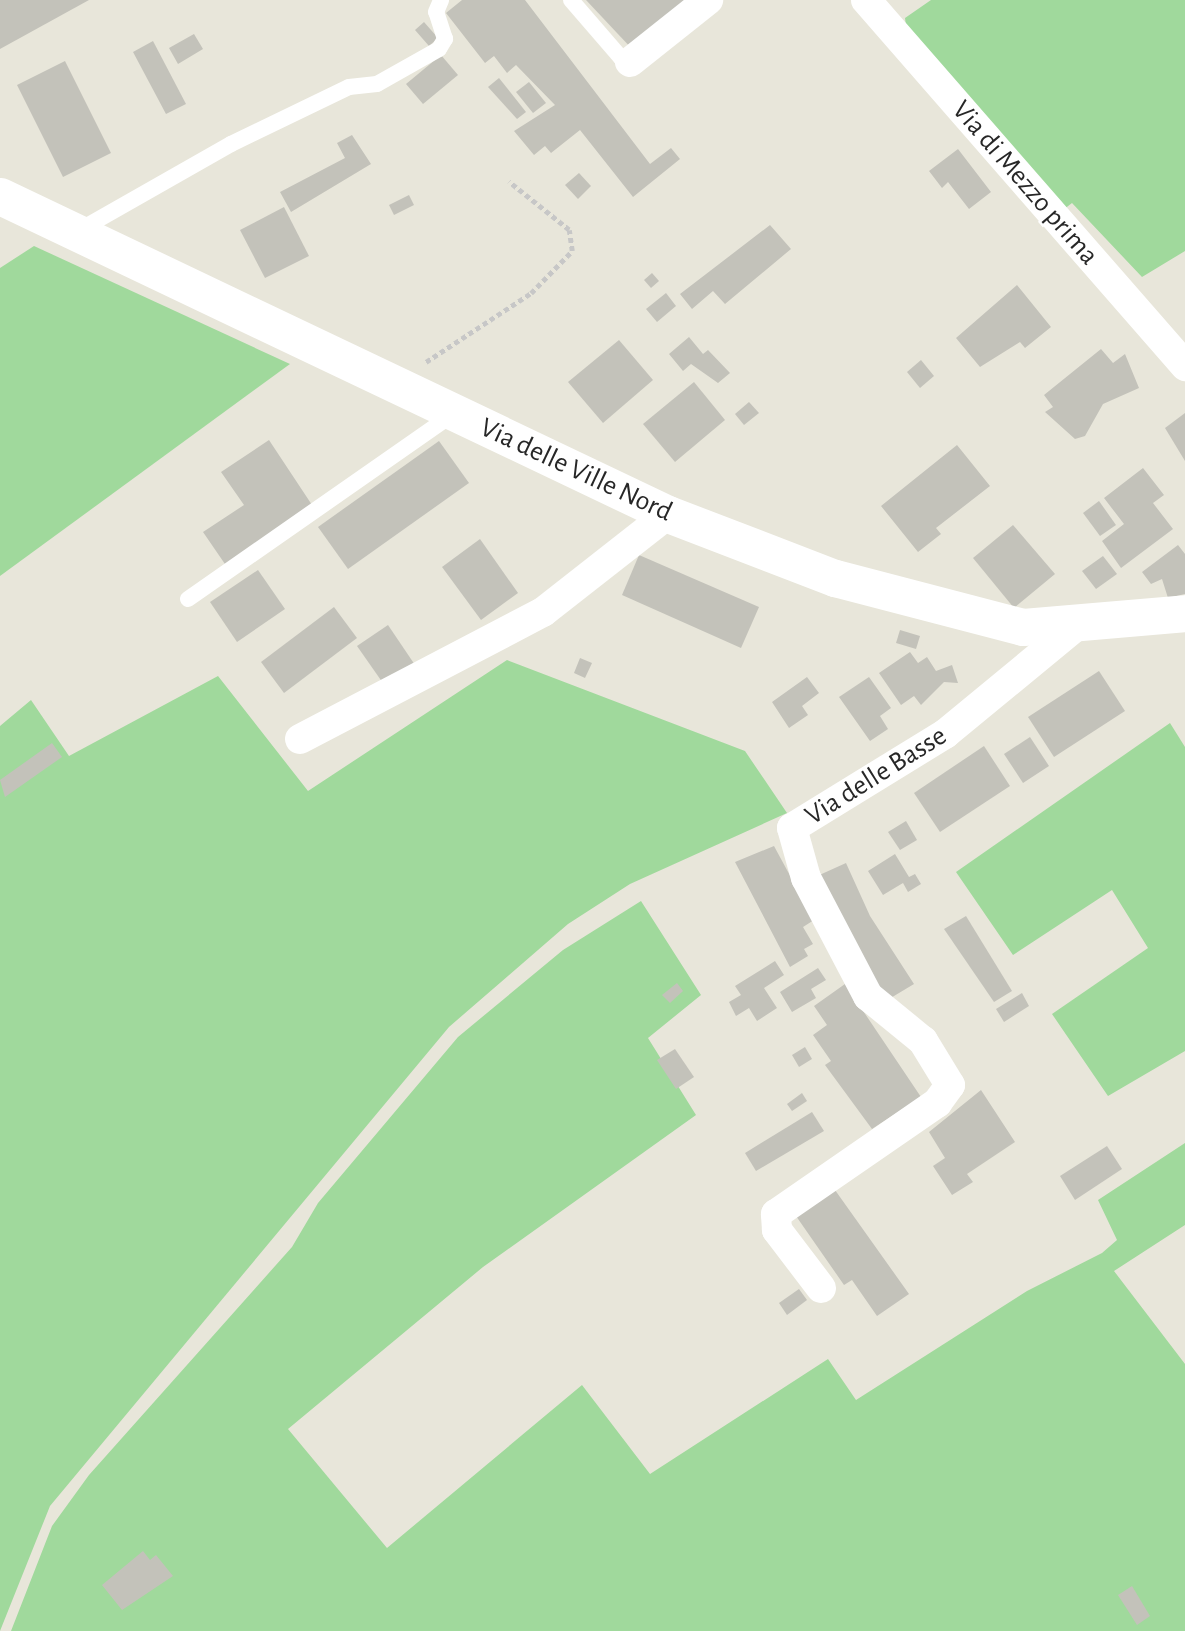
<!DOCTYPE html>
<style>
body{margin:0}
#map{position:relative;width:1185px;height:1631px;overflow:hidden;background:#e8e6da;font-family:"Alegreya Sans",sans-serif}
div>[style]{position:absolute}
.green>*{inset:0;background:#a0d99c}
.building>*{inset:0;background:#c3c2ba}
.path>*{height:4.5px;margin-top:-2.25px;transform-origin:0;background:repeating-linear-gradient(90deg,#c7c7c7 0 5px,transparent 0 8.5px)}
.service>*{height:16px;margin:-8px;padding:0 8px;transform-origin:8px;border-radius:8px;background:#fff}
.minor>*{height:30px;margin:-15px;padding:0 15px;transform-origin:15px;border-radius:15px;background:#fff}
.tertiary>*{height:37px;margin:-18.5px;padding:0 18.5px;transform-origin:18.5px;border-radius:18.5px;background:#fff}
span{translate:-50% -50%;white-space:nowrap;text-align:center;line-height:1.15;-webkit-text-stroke:5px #fff;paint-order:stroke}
.street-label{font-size:28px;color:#272727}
</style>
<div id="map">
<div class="green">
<i style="clip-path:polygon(931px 0,1185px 0,1185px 251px,1142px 277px,1072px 203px,1059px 213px,907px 34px,905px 18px)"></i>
<i style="clip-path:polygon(34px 246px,290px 364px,0 576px,0 268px)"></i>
<i style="clip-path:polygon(507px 660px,745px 751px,787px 813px,630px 884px,568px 924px,449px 1027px,50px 1506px,0 1631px,0 726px,31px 700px,69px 756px,218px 676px,308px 791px)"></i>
<i style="clip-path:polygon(1170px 723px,1185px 747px,1185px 1051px,1108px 1096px,1052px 1014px,1148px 948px,1112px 890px,1013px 955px,956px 872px)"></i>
<i style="clip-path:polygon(641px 901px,701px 995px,648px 1038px,696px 1115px,483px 1267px,288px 1429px,387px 1548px,582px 1385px,650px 1474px,828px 1359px,856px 1400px,1027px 1291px,1102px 1253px,1117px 1240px,1098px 1200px,1185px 1143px,1185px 1225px,1114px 1271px,1185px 1364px,1185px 1631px,11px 1631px,52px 1526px,89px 1475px,292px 1247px,318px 1203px,458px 1037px,563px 950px)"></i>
</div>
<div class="building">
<i style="clip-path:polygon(0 0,89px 0,0 49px)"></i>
<i style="clip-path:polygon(462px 0,525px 0,650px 164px,671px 148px,680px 159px,633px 197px,580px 130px,551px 153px,545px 146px,534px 155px,514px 131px,555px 105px,516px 65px,507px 73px,494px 56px,485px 63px,446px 13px)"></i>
<i style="clip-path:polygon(586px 0,687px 0,633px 50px)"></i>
<i style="clip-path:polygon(424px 22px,438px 38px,429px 46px,415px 30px)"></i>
<i style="clip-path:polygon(194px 34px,203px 49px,178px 64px,169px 48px)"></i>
<i style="clip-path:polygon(153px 41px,186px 104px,166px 114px,133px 52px)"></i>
<i style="clip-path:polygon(441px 55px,458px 75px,423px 104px,406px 84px)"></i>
<i style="clip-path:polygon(65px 61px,111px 153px,63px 177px,17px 85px)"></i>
<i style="clip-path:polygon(499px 78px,526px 112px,517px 119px,488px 87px)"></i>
<i style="clip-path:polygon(529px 82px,546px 103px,533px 113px,516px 92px)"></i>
<i style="clip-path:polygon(352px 135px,371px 164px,291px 212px,280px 192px,345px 158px,337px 143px)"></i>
<i style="clip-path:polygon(958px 149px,991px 192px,969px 209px,948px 182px,942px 188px,929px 171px)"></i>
<i style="clip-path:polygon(579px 173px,591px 186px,578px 199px,565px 185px)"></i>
<i style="clip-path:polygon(409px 195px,414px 205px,394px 215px,389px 205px)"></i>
<i style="clip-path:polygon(284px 207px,309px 256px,265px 278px,240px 230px)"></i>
<i style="clip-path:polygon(770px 225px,791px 249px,725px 304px,713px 291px,692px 309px,680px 294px)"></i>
<i style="clip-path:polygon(652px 273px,659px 281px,651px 288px,644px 280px)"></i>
<i style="clip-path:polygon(1017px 285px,1051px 327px,1025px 348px,1020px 342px,980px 367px,956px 338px)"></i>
<i style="clip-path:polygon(666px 293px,676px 306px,657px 322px,646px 309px)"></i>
<i style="clip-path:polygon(689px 337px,703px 354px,708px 350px,730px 373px,718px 383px,691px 364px,683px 371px,669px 354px)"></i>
<i style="clip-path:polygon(619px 340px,653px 380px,603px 423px,568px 382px)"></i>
<i style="clip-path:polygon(1101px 349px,1113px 363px,1125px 354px,1139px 388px,1103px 404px,1085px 436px,1075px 439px,1045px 412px,1053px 407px,1044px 395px)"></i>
<i style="clip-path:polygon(921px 360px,934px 376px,920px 388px,907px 372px)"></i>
<i style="clip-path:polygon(694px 382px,725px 420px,675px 462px,643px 424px)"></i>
<i style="clip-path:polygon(749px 402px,759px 413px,744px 425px,735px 414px)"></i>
<i style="clip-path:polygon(1185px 413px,1185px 461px,1165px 428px)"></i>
<i style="clip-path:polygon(269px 440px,314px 508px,227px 567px,203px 532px,244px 505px,221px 472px)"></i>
<i style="clip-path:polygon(439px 441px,469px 483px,348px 569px,318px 527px)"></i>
<i style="clip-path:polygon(957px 445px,990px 486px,936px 528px,941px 534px,918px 552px,881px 506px)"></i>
<i style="clip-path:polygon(1143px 468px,1164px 495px,1153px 503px,1173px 529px,1121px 568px,1102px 541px,1124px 524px,1104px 498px)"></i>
<i style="clip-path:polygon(1099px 501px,1116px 525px,1100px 536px,1083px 513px)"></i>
<i style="clip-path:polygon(1013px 525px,1055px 574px,1014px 608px,973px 558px)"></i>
<i style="clip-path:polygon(480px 539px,518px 593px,481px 620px,442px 567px)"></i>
<i style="clip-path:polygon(1178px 545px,1185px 554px,1185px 594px,1168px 598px,1162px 579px,1151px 584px,1142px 572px)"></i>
<i style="clip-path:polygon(639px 555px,759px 607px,741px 648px,622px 595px)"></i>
<i style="clip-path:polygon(1103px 556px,1117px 574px,1096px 589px,1082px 571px)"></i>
<i style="clip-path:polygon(258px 570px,285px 609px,237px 642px,210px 602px)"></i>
<i style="clip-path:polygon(334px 607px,357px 638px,284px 693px,261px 662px)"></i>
<i style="clip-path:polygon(388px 625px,415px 665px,385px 686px,357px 646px)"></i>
<i style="clip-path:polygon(900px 630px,920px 636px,916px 649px,896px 643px)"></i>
<i style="clip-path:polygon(910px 652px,918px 663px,927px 657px,936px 671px,952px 665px,958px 683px,944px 682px,921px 705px,914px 696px,901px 705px,879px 673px)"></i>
<i style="clip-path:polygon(580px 658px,592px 663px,585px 678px,574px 673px)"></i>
<i style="clip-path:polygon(1099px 671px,1125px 711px,1054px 757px,1028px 717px)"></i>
<i style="clip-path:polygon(807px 677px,819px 693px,802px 706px,808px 715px,789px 728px,772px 702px)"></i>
<i style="clip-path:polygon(869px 677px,891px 708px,880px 716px,888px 729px,870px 741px,839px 697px)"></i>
<i style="clip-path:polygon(1030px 737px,1049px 766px,1023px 783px,1004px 754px)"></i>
<i style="clip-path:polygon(52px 743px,62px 757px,5px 797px,0 780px)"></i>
<i style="clip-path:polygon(984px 746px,1010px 786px,940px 832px,914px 793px)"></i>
<i style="clip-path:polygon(906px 821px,917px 840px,900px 850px,888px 832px)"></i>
<i style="clip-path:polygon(774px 846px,814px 920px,803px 927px,813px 944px,804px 949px,808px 956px,790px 967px,735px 862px)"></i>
<i style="clip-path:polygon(895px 854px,909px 877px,915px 874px,921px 884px,908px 892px,903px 883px,883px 895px,868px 871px)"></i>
<i style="clip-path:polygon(846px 863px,870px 916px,914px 984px,884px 1002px,815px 877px)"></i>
<i style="clip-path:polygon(966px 916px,1012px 991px,994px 1002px,944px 929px)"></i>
<i style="clip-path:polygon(775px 961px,784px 975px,764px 988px,777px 1008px,757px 1021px,749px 1008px,736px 1016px,729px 1002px,741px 995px,735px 986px)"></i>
<i style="clip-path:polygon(818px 968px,826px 980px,811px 989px,816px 998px,792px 1012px,780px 992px)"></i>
<i style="clip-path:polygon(677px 983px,683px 991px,670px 1003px,662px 995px)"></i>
<i style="clip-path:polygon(845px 984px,921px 1097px,872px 1129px,825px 1065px,831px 1061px,813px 1035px,827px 1025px,814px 1006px)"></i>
<i style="clip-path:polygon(1022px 993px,1029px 1006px,1004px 1022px,996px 1009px)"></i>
<i style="clip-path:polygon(805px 1047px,812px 1059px,799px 1067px,792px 1055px)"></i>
<i style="clip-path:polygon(675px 1049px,694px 1077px,676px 1089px,657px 1060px)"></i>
<i style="clip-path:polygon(981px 1090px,1015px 1142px,967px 1174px,973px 1182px,952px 1195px,933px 1166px,945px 1158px,929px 1132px)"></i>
<i style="clip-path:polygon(802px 1093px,807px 1101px,792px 1111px,787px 1104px)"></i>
<i style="clip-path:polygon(812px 1112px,824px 1131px,756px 1171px,745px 1153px)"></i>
<i style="clip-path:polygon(1107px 1146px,1122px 1169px,1075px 1200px,1060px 1176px)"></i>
<i style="clip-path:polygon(835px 1190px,909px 1294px,877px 1316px,852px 1280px,844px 1285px,796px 1216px)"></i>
<i style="clip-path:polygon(799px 1289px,807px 1300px,787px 1315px,779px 1303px)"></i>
<i style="clip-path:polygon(143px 1551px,150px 1560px,156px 1555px,173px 1576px,122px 1610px,102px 1585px)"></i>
<i style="clip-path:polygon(1132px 1586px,1150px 1616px,1137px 1625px,1118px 1595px)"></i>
</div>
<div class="path">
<i style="left:426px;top:362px;width:126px;rotate:-33.3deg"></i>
<i style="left:531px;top:293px;width:59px;rotate:-45.7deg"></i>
<i style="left:572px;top:251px;width:21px;rotate:-98deg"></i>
<i style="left:569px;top:230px;width:77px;rotate:-141.3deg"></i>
</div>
<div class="service">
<i style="left:571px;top:0;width:77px;rotate:49.2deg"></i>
<i style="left:621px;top:58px;width:10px;rotate:24deg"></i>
<i style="left:78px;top:231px;width:176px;rotate:-29.6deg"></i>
<i style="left:231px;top:144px;width:131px;rotate:-25.8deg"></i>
<i style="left:349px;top:87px;width:28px;rotate:-6deg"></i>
<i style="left:377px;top:84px;width:71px;rotate:-29.4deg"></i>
<i style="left:439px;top:49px;width:12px;rotate:-59deg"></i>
<i style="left:445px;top:39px;width:28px;rotate:-108deg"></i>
<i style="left:436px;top:12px;width:13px;rotate:-67deg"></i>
<i style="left:188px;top:599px;width:325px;rotate:-34.9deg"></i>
</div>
<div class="minor">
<i style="left:866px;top:0;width:486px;rotate:48.9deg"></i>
<i style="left:630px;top:62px;width:100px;rotate:-38.5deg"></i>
<i style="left:300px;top:739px;width:274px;rotate:-27.6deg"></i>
<i style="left:543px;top:612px;width:159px;rotate:-38.1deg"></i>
<i style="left:821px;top:1288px;width:73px;rotate:-127.2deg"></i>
<i style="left:777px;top:1230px;width:16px;rotate:-94deg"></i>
<i style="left:776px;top:1214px;width:196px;rotate:-34.6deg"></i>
<i style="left:937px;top:1103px;width:22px;rotate:-54deg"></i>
<i style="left:950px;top:1085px;width:52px;rotate:-121.5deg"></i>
<i style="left:923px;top:1041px;width:71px;rotate:-140.7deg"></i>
<i style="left:868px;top:996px;width:133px;rotate:-117.7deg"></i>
<i style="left:806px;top:878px;width:52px;rotate:-105.6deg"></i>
<i style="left:792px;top:828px;width:180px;rotate:-31.6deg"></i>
<i style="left:945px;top:734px;width:170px;rotate:-39.5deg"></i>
</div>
<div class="tertiary">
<i style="left:0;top:196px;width:740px;rotate:25.46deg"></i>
<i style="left:668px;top:514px;width:179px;rotate:21deg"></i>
<i style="left:835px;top:578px;width:194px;rotate:14.6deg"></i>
<i style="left:1023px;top:627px;width:163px;rotate:-4.9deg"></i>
</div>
<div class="street-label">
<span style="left:1025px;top:183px;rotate:49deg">Via di Mezzo prima</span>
<span style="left:576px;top:470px;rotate:25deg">Via delle Ville Nord</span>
<span style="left:876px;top:776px;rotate:-32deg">Via delle Basse</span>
</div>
</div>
